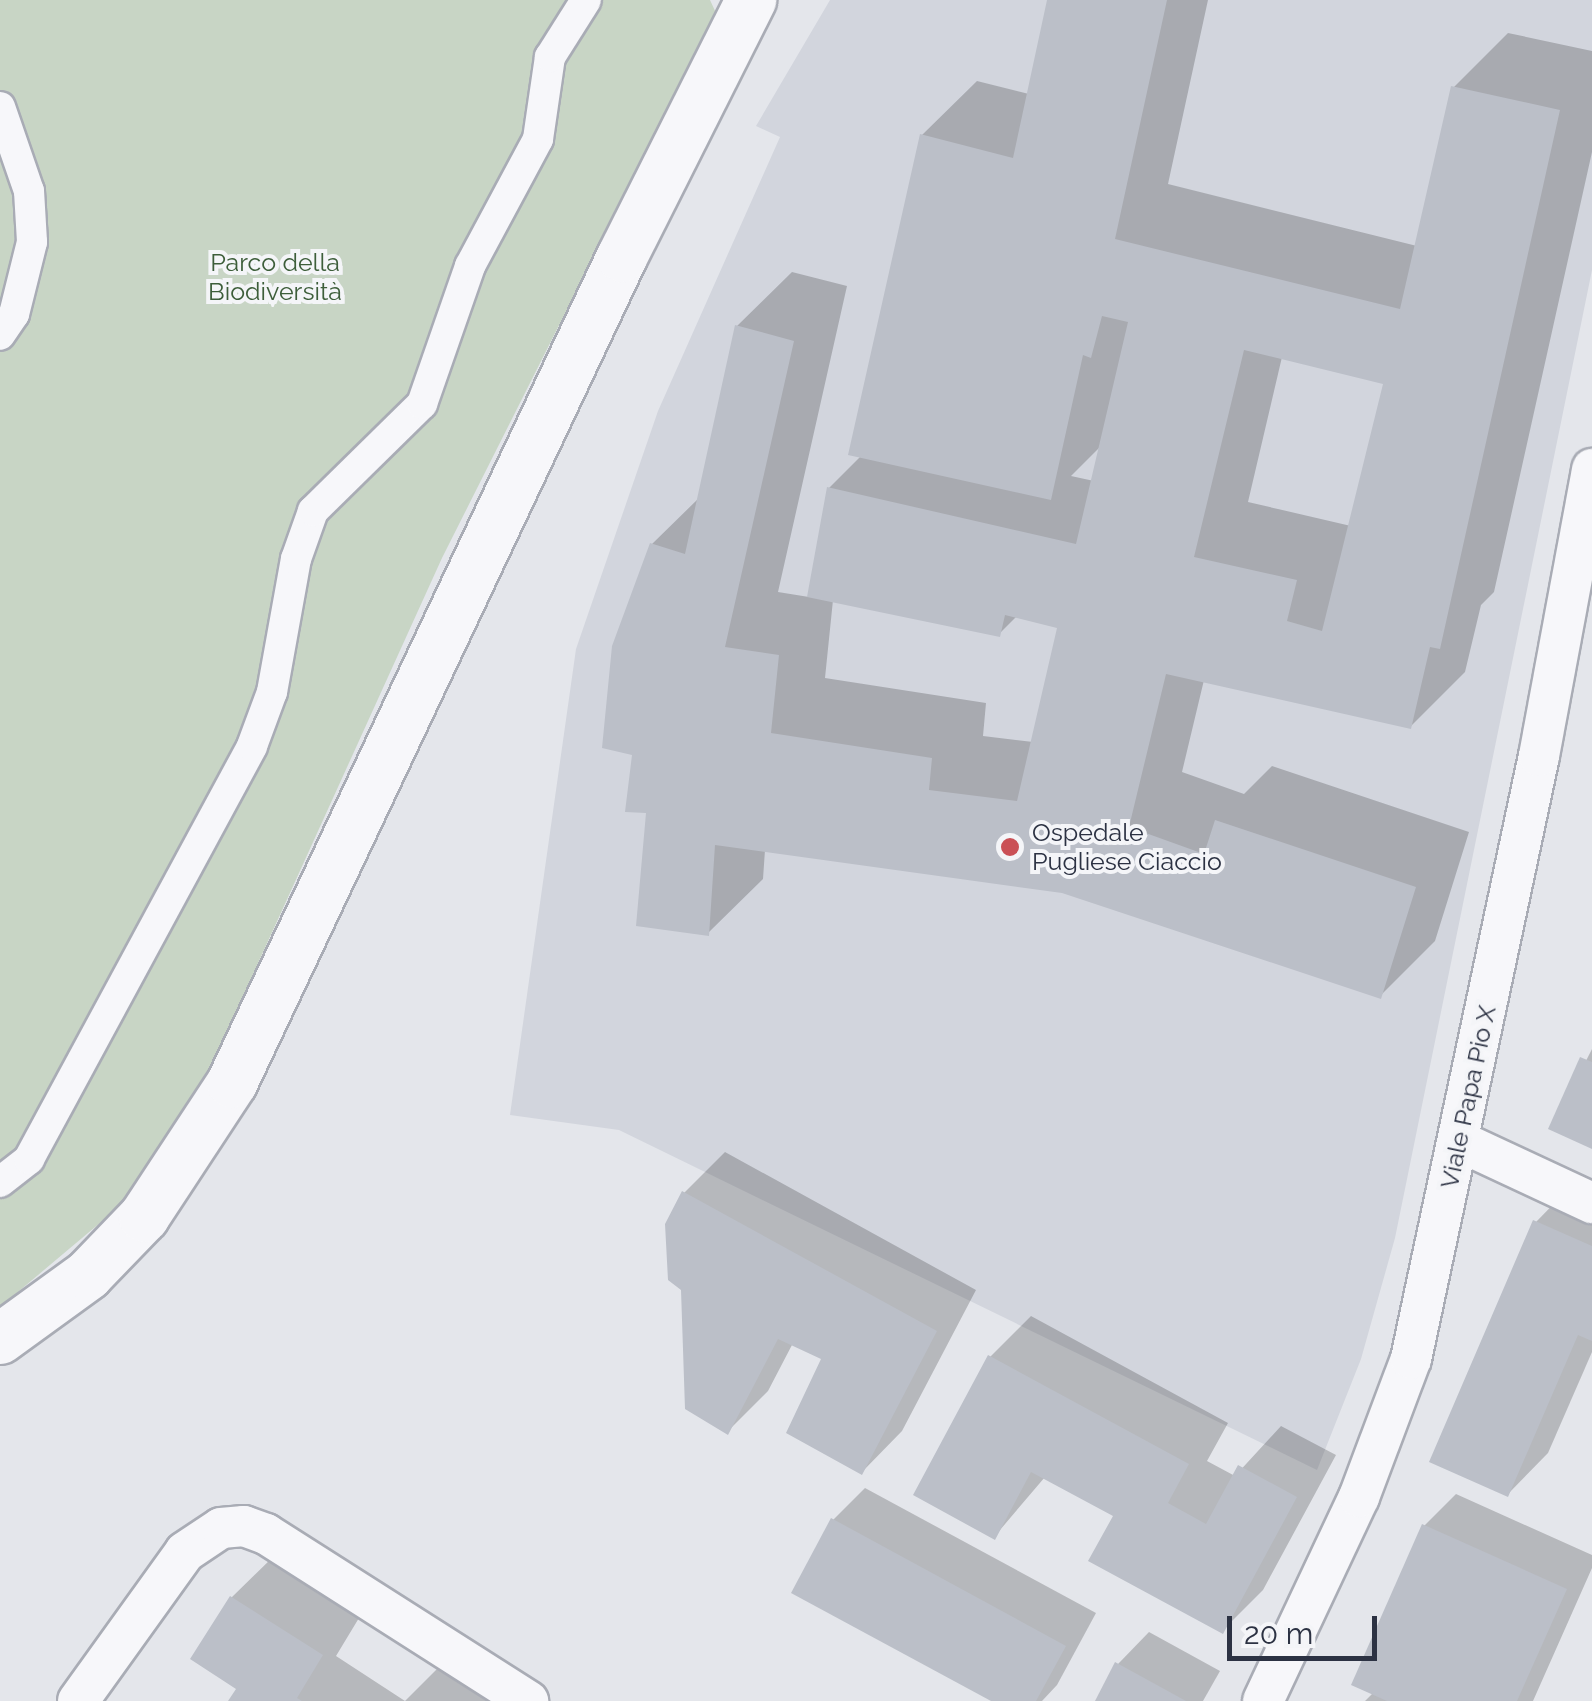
<!DOCTYPE html>
<meta charset="utf-8">
<style>
body{margin:0}
#map{position:relative;width:1592px;height:1701px;overflow:hidden;background:#e4e6eb;font-family:Raleway,sans-serif}
div>[style]{position:absolute}
.built>*{inset:0;background:#d2d5dd}
.green>*{inset:0;background:#c8d5c5}
.shadow>*{inset:0;background:#0003}
.building>*{inset:0;background:#bbbfc8}
.roads{filter:drop-shadow(2px 0 #a9acb5) drop-shadow(-2px 0 #a9acb5) drop-shadow(0 2px #a9acb5) drop-shadow(0 -2px #a9acb5)}
.pedestrian>*{height:30px;margin:-15px;padding:0 15px;transform-origin:15px;border-radius:15px;background:#f7f7fa}
.minor>*{height:40px;margin:-20px;padding:0 20px;transform-origin:20px;border-radius:20px;background:#f7f7fa}
.tertiary>*{height:50px;margin:-25px;padding:0 25px;transform-origin:25px;border-radius:25px;background:#f7f7fa}
.dots>*{width:28px;height:28px;translate:-50% -50%;box-sizing:border-box;border:5px solid #f4f5f8;border-radius:50%}
span{translate:-50% -50%;white-space:nowrap;text-align:center;line-height:1.15;-webkit-text-stroke:8px #f4f5f8;paint-order:stroke}
.park-label{font-size:25px;color:#3d5e3a}
.poi-label{font-size:25px;color:#2c3243}
.left{translate:0 -50%;text-align:left}
.street-label{font-size:25px;color:#2c3243}
.scale{position:absolute;left:1227px;top:1616px;width:150px;height:45px;box-sizing:border-box;border:5px solid #2c3243;border-top:0;padding-left:12px;font-size:30px;line-height:35px;white-space:nowrap;color:#2c3243;-webkit-text-stroke:8px #f4f5f8;paint-order:stroke}
</style>
<div id="map">
<div class="built">
<i style="clip-path:polygon(830px 0,1592px 0,1592px 270px,1395px 1238px,1361px 1359px,1317px 1470px,619px 1130px,510px 1115px,576px 649px,658px 411px,780px 137px,756px 126px)"></i>
</div>
<div class="green">
<i style="clip-path:polygon(0 0,710px 0,716px 13px,442px 558px,200px 1091px,132px 1196px,0 1307px)"></i>
</div>
<div class="shadow">
<i style="clip-path:polygon(evenodd,1049px 0,1208px 0,1168px 184px,1417px 246px,1453px 88px,1508px 33px,1592px 51px,1592px 152px,1494px 592px,1481px 605px,1465px 672px,1410px 727px,1204px 680px,1182px 772px,1244px 794px,1272px 766px,1469px 832px,1435px 941px,1380px 996px,1063px 890px,765px 850px,763px 879px,708px 933px,649px 811px,652px 544px,700px 497px,737px 326px,792px 272px,847px 286px,778px 592px,809px 597px,829px 488px,862px 455px,922px 135px,977px 81px,1029px 94px,1049px 0,1282px 357px,1386px 382px,1351px 526px,1248px 502px,1282px 357px,1049px 0,1102px 445px,1094px 481px,1071px 476px,1102px 445px,1049px 0,833px 600px,999px 634px,1017px 616px,1060px 626px,1033px 742px,983px 736px,986px 703px,825px 678px,833px 600px)"></i>
<i style="clip-path:polygon(1592px 1049px,1592px 1146px,1552px 1128px)"></i>
<i style="clip-path:polygon(725px 1152px,976px 1290px,902px 1431px,862px 1472px,825px 1358px,793px 1343px,768px 1391px,727px 1432px,684px 1193px)"></i>
<i style="clip-path:polygon(1576px 1181px,1592px 1188px,1592px 1352px,1548px 1453px,1508px 1494px,1536px 1222px)"></i>
<i style="clip-path:polygon(1031px 1316px,1228px 1423px,1207px 1461px,1235px 1476px,1281px 1426px,1336px 1455px,1263px 1590px,1222px 1631px,1116px 1515px,1045px 1477px,994px 1537px,990px 1357px)"></i>
<i style="clip-path:polygon(865px 1488px,1096px 1613px,1057px 1685px,1042px 1701px,996px 1701px,833px 1520px)"></i>
<i style="clip-path:polygon(1456px 1494px,1592px 1555px,1592px 1568px,1533px 1701px,1365px 1701px,1374px 1692px,1424px 1526px)"></i>
<i style="clip-path:polygon(273px 1557px,362px 1613px,336px 1656px,405px 1701px,442px 1664px,500px 1701px,231px 1701px,239px 1688px,194px 1658px,232px 1597px)"></i>
<i style="clip-path:polygon(1149px 1632px,1220px 1671px,1203px 1701px,1098px 1701px,1118px 1664px)"></i>
</div>
<div class="building">
<i style="clip-path:polygon(evenodd,1047px 0,1167px 0,1115px 239px,1400px 309px,1451px 86px,1560px 110px,1440px 649px,1430px 647px,1411px 729px,1166px 674px,1129px 827px,1204px 854px,1215px 820px,1416px 887px,1381px 999px,1062px 893px,715px 845px,709px 936px,636px 926px,646px 813px,625px 812px,632px 755px,602px 748px,612px 646px,650px 543px,685px 554px,735px 325px,794px 341px,725px 647px,779px 655px,771px 733px,932px 758px,929px 790px,1017px 801px,1057px 628px,1005px 615px,1000px 637px,807px 597px,827px 487px,1076px 544px,1128px 322px,1102px 316px,1091px 358px,1083px 355px,1051px 500px,848px 455px,920px 134px,1013px 158px,1047px 0,1244px 350px,1383px 384px,1322px 631px,1287px 621px,1297px 580px,1194px 557px,1244px 350px)"></i>
<i style="clip-path:polygon(1580px 1057px,1592px 1062px,1592px 1149px,1548px 1129px)"></i>
<i style="clip-path:polygon(682px 1191px,937px 1331px,862px 1475px,786px 1433px,821px 1359px,778px 1339px,728px 1435px,685px 1409px,681px 1290px,668px 1280px,665px 1224px)"></i>
<i style="clip-path:polygon(1533px 1220px,1592px 1246px,1592px 1341px,1578px 1335px,1508px 1497px,1429px 1462px)"></i>
<i style="clip-path:polygon(988px 1355px,1189px 1464px,1168px 1503px,1206px 1524px,1238px 1465px,1297px 1497px,1223px 1634px,1088px 1561px,1113px 1516px,1031px 1472px,995px 1540px,913px 1495px)"></i>
<i style="clip-path:polygon(831px 1518px,1066px 1646px,1036px 1701px,991px 1701px,791px 1593px)"></i>
<i style="clip-path:polygon(1422px 1524px,1567px 1589px,1517px 1701px,1387px 1701px,1351px 1685px)"></i>
<i style="clip-path:polygon(230px 1596px,323px 1655px,297px 1698px,302px 1701px,228px 1701px,236px 1689px,190px 1659px)"></i>
<i style="clip-path:polygon(1115px 1662px,1186px 1701px,1095px 1701px)"></i>
</div>
<div class="roads">
<div class="pedestrian">
<i style="left:0;top:107px;width:89px;rotate:71deg"></i>
<i style="left:29px;top:191px;width:51px;rotate:86.6deg"></i>
<i style="left:32px;top:242px;width:74px;rotate:104deg"></i>
<i style="left:14px;top:314px;width:25px;rotate:124deg"></i>
<i style="left:0;top:1182px;width:37px;rotate:-38deg"></i>
<i style="left:29px;top:1159px;width:469px;rotate:-61.6deg"></i>
<i style="left:252px;top:746px;width:58px;rotate:-69.7deg"></i>
<i style="left:272px;top:692px;width:135px;rotate:-79.8deg"></i>
<i style="left:296px;top:559px;width:51px;rotate:-70.5deg"></i>
<i style="left:313px;top:511px;width:153px;rotate:-44.5deg"></i>
<i style="left:422px;top:404px;width:146px;rotate:-70.8deg"></i>
<i style="left:470px;top:266px;width:144px;rotate:-61.8deg"></i>
<i style="left:538px;top:139px;width:83px;rotate:-81.7deg"></i>
<i style="left:550px;top:57px;width:67px;rotate:-57.7deg"></i>
</div>
<div class="minor">
<i style="left:1459px;top:1141px;width:147px;rotate:25deg"></i>
<i style="left:78px;top:1701px;width:183px;rotate:-54.3deg"></i>
<i style="left:185px;top:1552px;width:43px;rotate:-33.7deg"></i>
<i style="left:221px;top:1528px;width:23px;rotate:-5deg"></i>
<i style="left:244px;top:1526px;width:23px;rotate:20deg"></i>
<i style="left:266px;top:1534px;width:311px;rotate:32.5deg"></i>
<i style="left:1263px;top:1701px;width:225px;rotate:-64.8deg"></i>
<i style="left:1359px;top:1497px;width:147px;rotate:-69.4deg"></i>
<i style="left:1411px;top:1359px;width:616px;rotate:-78.02deg"></i>
<i style="left:1539px;top:756px;width:292px;rotate:-79.5deg"></i>
</div>
<div class="tertiary">
<i style="left:0;top:1339px;width:109px;rotate:-36deg"></i>
<i style="left:88px;top:1275px;width:81px;rotate:-46deg"></i>
<i style="left:144px;top:1217px;width:160px;rotate:-56.7deg"></i>
<i style="left:232px;top:1083px;width:913px;rotate:-64.73deg"></i>
<i style="left:622px;top:257px;width:288px;rotate:-63.3deg"></i>
</div>
</div>
<div class="dots">
<i style="left:1010px;top:847px;background:#ca5056"></i>
</div>
<div class="park-label">
<span style="left:275px;top:277px">Parco della<br>Biodiversità</span>
</div>
<div class="poi-label">
<span class="left" style="left:1032px;top:847px">Ospedale<br>Pugliese Ciaccio</span>
</div>
<div class="street-label">
<span style="left:1468px;top:1097px;rotate:-78deg">Viale Papa Pio X</span>
</div>
<div class="scale">20 m</div>
</div>
